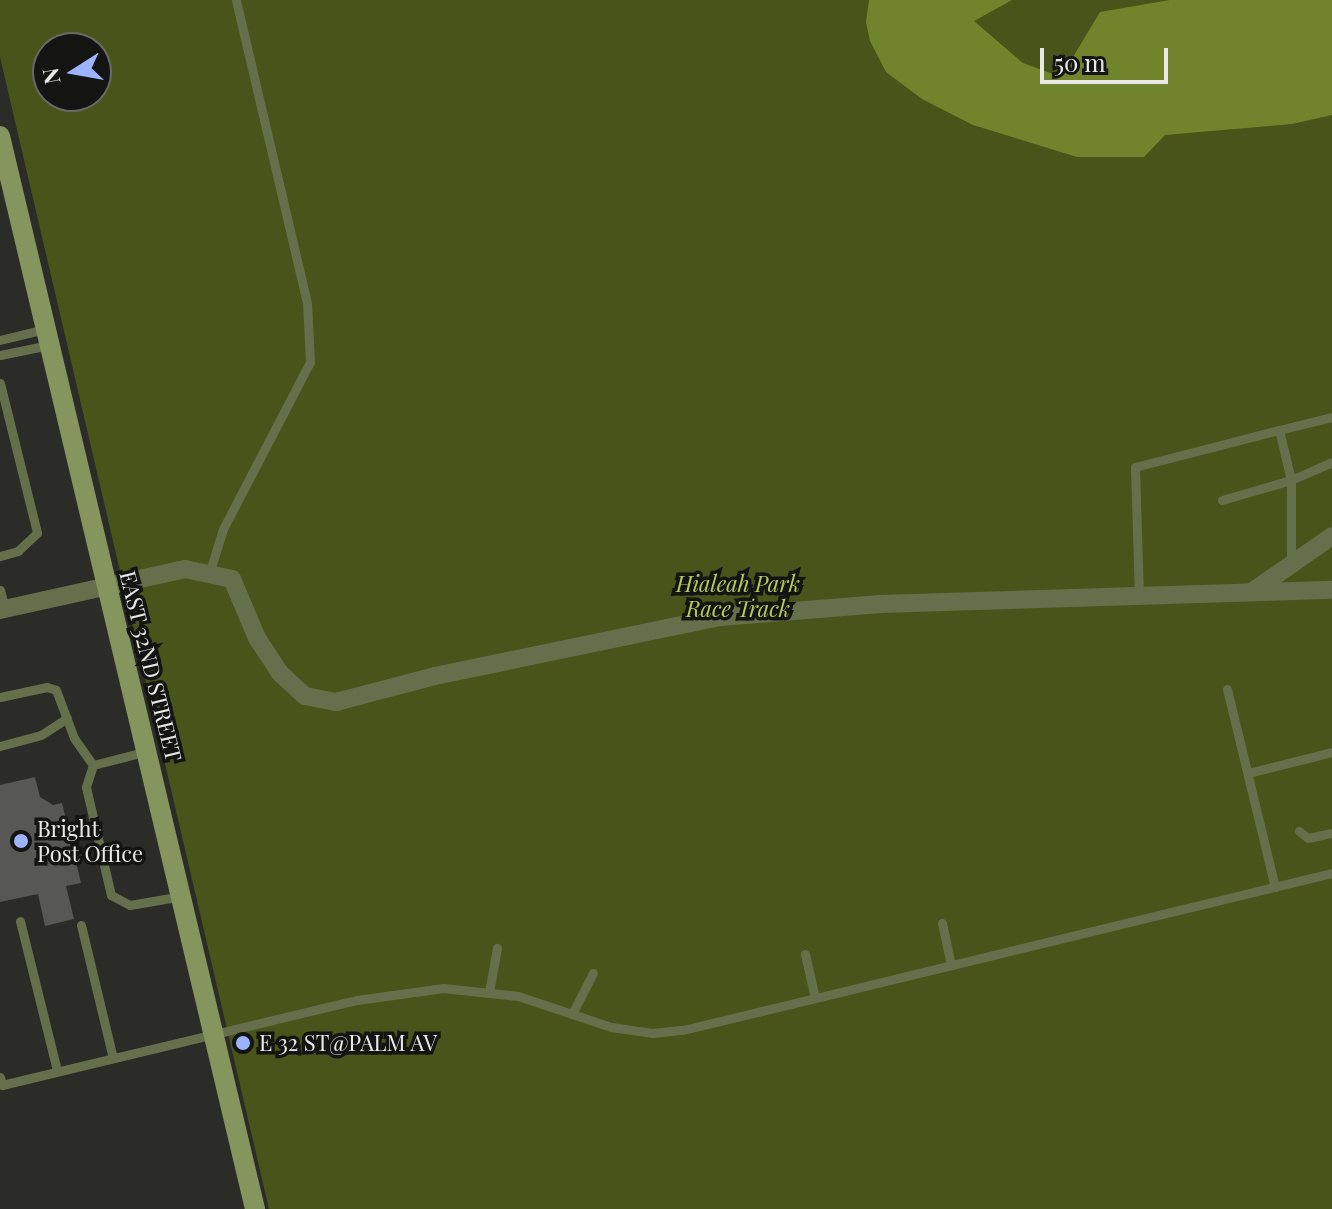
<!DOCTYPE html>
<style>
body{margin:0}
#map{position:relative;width:1332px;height:1209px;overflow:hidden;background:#2b2c27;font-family:"Playfair Display",serif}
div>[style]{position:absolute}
.green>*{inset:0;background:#48541a}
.water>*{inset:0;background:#72842b}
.building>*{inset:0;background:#575853}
.lane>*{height:9px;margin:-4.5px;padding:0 4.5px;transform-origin:4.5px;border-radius:4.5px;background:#666f4c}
.street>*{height:18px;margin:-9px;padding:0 9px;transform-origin:9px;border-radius:9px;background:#666f4c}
.secondary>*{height:20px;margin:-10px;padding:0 10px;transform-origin:10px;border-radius:10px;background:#86945d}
.dots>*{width:22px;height:22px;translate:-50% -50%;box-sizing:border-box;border:4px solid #141412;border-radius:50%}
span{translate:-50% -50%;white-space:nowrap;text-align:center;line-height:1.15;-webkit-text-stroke:7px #141412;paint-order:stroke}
.park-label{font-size:22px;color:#b4cd58;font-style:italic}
.street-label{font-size:22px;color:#e8e9e6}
.poi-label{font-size:22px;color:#e8e9e6}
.left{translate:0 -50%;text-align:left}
.north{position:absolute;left:32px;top:32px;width:80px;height:80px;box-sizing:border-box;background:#141412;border:2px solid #696967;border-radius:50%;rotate:259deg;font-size:22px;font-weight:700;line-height:32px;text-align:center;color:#e8e9e6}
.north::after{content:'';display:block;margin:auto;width:28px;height:36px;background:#9cb4fd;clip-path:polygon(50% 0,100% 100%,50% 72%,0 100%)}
.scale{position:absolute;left:1040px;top:48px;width:128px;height:36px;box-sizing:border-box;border:4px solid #e8e9e6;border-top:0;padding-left:10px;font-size:24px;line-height:28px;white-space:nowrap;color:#e8e9e6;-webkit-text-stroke:6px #141412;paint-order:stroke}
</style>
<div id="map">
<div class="green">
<i style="clip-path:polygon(evenodd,0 0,1332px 0,1332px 1209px,269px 1209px,0 57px,0 0,48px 48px,96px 48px,96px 96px,48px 96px,48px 48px)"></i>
</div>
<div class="water">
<i style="clip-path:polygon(869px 0,1012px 0,974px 21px,1023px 63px,1061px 77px,1100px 12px,1170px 0,1332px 0,1332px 115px,1292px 124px,1165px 135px,1144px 157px,1077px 157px,973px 125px,922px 99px,886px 72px,870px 41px,866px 22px)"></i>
</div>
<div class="building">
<i style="clip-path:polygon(35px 777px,40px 797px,53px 805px,62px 803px,81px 883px,66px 886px,74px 919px,45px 926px,38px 894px,0 902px,0 785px)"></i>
</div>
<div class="lane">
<i style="left:0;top:340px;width:46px;rotate:-13.7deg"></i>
<i style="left:0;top:355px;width:50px;rotate:-11.5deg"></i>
<i style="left:0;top:383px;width:154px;rotate:76.1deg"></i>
<i style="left:37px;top:533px;width:26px;rotate:137deg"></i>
<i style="left:18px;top:551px;width:19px;rotate:164deg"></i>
<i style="left:1279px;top:430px;width:55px;rotate:-13.8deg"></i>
<i style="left:1222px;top:500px;width:72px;rotate:-16.2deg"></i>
<i style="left:1291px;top:480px;width:45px;rotate:-23.7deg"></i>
<i style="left:209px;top:574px;width:47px;rotate:-72.7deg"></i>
<i style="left:223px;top:529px;width:188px;rotate:-62.5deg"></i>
<i style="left:310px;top:362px;width:59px;rotate:-92.9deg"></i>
<i style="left:307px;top:303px;width:311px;rotate:-103.2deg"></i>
<i style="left:0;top:590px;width:20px;rotate:75deg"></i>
<i style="left:1139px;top:595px;width:128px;rotate:-91.8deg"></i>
<i style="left:1135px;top:467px;width:149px;rotate:-14.4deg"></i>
<i style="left:1279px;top:430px;width:51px;rotate:76.5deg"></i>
<i style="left:1291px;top:480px;width:84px;rotate:90deg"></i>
<i style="left:1227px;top:689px;width:204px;rotate:76.4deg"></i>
<i style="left:0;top:697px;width:48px;rotate:-12deg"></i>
<i style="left:47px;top:687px;width:9px;rotate:18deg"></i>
<i style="left:56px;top:690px;width:51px;rotate:69.4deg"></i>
<i style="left:74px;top:738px;width:33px;rotate:55deg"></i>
<i style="left:0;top:746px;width:42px;rotate:-15deg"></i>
<i style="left:41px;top:735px;width:31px;rotate:-33deg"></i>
<i style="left:93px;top:765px;width:23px;rotate:108deg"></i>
<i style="left:86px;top:787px;width:111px;rotate:77deg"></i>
<i style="left:111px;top:895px;width:21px;rotate:28deg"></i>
<i style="left:130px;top:905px;width:53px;rotate:-9.8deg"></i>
<i style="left:93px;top:765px;width:57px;rotate:-14.3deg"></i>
<i style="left:1248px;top:773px;width:87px;rotate:-14deg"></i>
<i style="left:1299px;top:831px;width:11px;rotate:38deg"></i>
<i style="left:1308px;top:838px;width:25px;rotate:-12deg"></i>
<i style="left:20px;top:921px;width:154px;rotate:76.1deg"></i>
<i style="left:942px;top:923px;width:43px;rotate:77.9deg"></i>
<i style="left:81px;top:925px;width:137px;rotate:76.5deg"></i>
<i style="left:805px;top:954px;width:45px;rotate:77.2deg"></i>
<i style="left:489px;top:992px;width:45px;rotate:-79.7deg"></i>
<i style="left:572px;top:1014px;width:46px;rotate:-62.9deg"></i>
<i style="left:0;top:1077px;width:8px;rotate:76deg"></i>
<i style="left:2px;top:1085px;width:365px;rotate:-13.5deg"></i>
<i style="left:357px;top:1000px;width:87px;rotate:-7.9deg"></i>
<i style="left:443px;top:988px;width:75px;rotate:6.1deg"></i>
<i style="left:518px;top:996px;width:98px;rotate:18.4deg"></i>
<i style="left:611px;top:1027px;width:41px;rotate:8.3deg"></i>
<i style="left:652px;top:1033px;width:31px;rotate:-6deg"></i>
<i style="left:683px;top:1030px;width:668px;rotate:-13.6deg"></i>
</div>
<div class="street">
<i style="left:1253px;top:591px;width:96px;rotate:-34.8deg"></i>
<i style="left:0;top:610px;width:189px;rotate:-12.5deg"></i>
<i style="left:185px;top:569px;width:48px;rotate:12deg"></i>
<i style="left:232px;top:579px;width:64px;rotate:67deg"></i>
<i style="left:257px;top:638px;width:42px;rotate:56.7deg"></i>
<i style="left:280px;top:673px;width:34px;rotate:43deg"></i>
<i style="left:305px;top:696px;width:32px;rotate:11deg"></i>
<i style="left:336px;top:702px;width:102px;rotate:-14.7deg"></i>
<i style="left:435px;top:676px;width:291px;rotate:-11.7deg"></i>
<i style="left:720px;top:617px;width:161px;rotate:-4.6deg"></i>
<i style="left:880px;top:604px;width:452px;rotate:-1.8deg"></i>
</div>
<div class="secondary">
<i style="left:0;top:136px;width:1103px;rotate:76.63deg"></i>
</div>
<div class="dots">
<i style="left:21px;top:841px;background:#9cb4fd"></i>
<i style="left:243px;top:1043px;background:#9cb4fd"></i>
</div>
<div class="park-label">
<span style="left:738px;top:596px">Hialeah Park<br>Race Track</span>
</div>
<div class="street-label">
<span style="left:151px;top:666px;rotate:76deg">EAST 32ND STREET</span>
</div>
<div class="poi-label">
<span class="left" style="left:37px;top:841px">Bright<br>Post Office</span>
<span class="left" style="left:259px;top:1043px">E 32 ST@PALM AV</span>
</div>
<div class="north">N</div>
<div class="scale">50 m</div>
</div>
